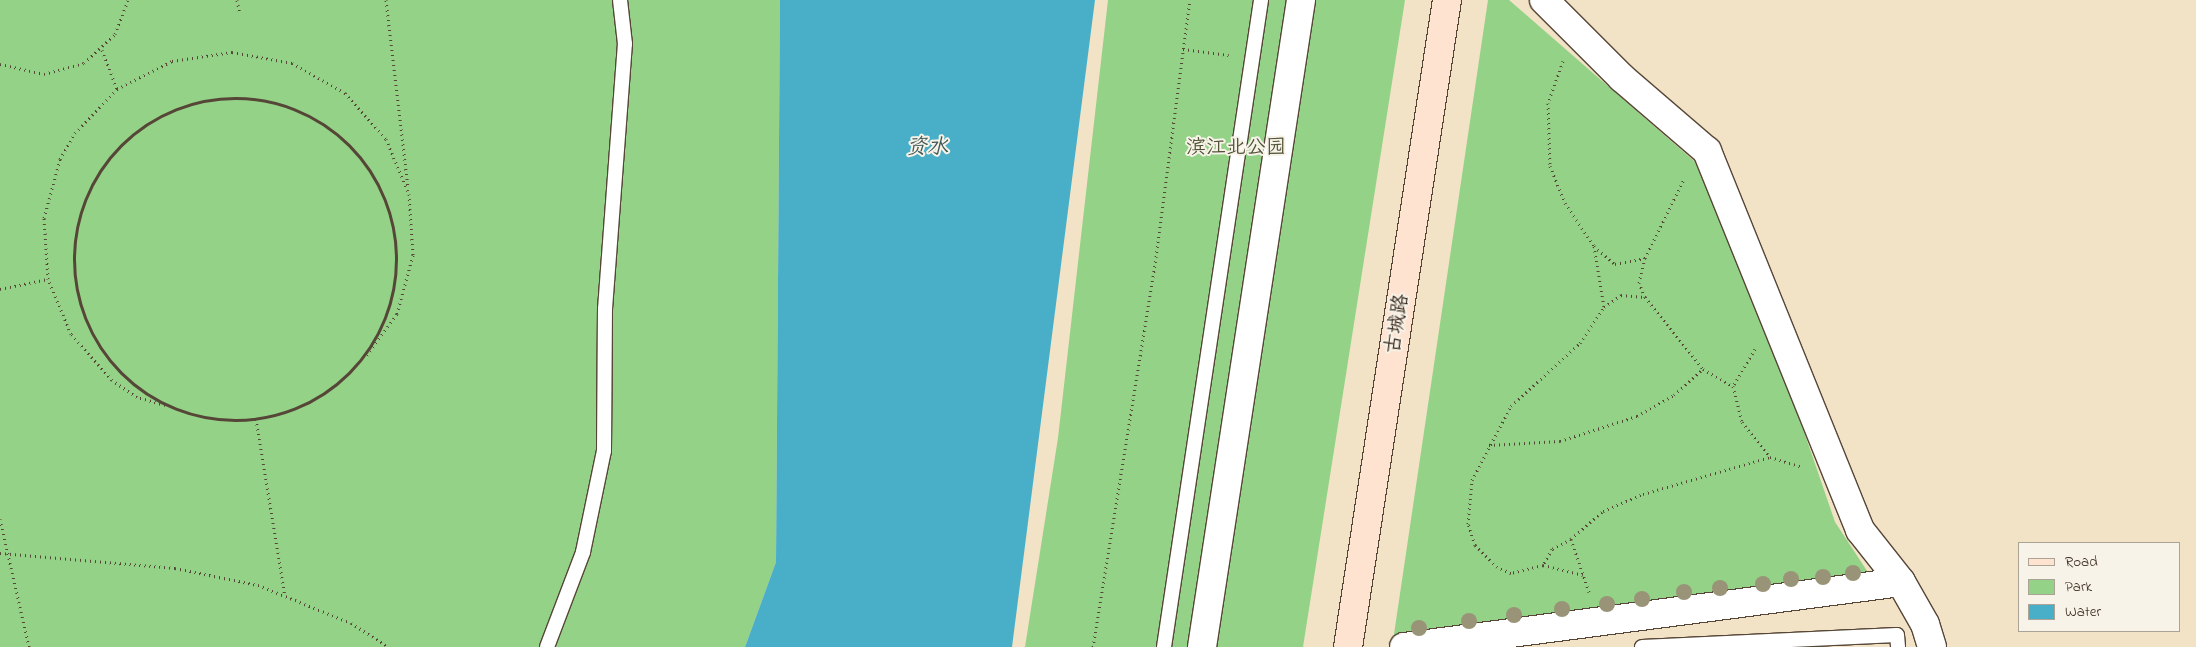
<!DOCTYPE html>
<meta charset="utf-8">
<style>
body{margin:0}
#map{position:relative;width:2196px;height:647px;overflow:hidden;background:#f2e2c6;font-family:"Indie Flower","LXGW WenKai TC",sans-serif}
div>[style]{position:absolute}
.green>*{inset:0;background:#94d287}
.water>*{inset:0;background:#49afc8}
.path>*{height:3px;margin-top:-1.5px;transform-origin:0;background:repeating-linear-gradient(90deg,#564637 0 1px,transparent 0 5px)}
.path>.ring{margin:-1.5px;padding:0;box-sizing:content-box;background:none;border:3px solid #564637;border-radius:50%}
.roads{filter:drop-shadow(1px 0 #564637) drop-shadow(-1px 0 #564637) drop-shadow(0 1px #564637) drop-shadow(0 -1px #564637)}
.lane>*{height:14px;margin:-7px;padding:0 7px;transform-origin:7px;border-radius:7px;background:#fff}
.street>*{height:28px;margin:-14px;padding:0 14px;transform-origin:14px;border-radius:14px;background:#fff}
.secondary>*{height:28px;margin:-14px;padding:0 14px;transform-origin:14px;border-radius:14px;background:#fee3d1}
.trees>*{width:16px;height:16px;margin:-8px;border-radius:50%;background:#999478}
span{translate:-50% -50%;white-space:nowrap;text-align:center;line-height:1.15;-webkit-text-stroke:4px #f7f3e8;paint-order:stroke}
.park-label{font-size:20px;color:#515438}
.street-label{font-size:20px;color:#3b2a1e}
.water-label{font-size:21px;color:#40595a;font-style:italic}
.legend{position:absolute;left:2018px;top:542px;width:162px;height:90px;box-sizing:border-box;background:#f7f3e8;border:1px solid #aca397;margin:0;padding:6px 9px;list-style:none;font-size:15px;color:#3b2a1e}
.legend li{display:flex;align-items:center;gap:10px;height:25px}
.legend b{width:25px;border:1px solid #aca397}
</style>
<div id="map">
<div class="green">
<i style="clip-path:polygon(0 0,780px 0,776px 562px,745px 647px,0 647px)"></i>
<i style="clip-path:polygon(1108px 0,1405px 0,1303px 647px,1025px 647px,1058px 438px)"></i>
<i style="clip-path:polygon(1488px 0,1509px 0,1701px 167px,1751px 277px,1835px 522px,1871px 577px,1393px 641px)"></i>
</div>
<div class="water">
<i style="clip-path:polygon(780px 0,1095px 0,1012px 647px,745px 647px,776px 562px)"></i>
</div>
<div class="path">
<i style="left:237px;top:0;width:14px;rotate:78deg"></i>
<i style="left:386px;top:0;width:187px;rotate:83.3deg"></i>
<i style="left:1183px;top:49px;width:46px;rotate:7.4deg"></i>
<i style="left:102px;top:50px;width:42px;rotate:69deg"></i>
<i style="left:1563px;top:61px;width:45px;rotate:109.7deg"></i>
<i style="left:1548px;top:103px;width:63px;rotate:88.2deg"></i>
<i style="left:1550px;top:166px;width:40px;rotate:68deg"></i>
<i style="left:1565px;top:203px;width:52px;rotate:56deg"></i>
<i style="left:1594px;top:246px;width:62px;rotate:80.7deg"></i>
<i style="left:0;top:64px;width:45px;rotate:12.8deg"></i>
<i style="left:44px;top:74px;width:41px;rotate:-15.4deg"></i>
<i style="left:84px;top:63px;width:42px;rotate:-43.1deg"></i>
<i style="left:115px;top:34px;width:36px;rotate:-69deg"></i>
<i class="ring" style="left:74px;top:98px;width:319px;height:319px"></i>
<i style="left:1594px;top:246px;width:28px;rotate:41deg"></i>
<i style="left:1615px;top:264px;width:31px;rotate:-11deg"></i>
<i style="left:1645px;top:258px;width:88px;rotate:-63.7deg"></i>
<i style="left:0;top:289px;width:49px;rotate:-11.8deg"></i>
<i style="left:1645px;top:297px;width:15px;rotate:-113deg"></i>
<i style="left:1639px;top:283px;width:26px;rotate:-77deg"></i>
<i style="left:1755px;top:349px;width:43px;rotate:120.7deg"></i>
<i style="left:1733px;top:386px;width:37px;rotate:76deg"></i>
<i style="left:1742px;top:422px;width:45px;rotate:51.3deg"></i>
<i style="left:1770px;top:457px;width:34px;rotate:17deg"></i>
<i style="left:165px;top:405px;width:29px;rotate:-164deg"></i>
<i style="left:137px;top:397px;width:30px;rotate:-146deg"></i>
<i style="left:112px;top:380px;width:62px;rotate:-131.7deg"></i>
<i style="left:71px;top:334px;width:60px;rotate:-112.7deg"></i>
<i style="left:48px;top:279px;width:61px;rotate:-93.8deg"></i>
<i style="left:44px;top:218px;width:61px;rotate:-74.8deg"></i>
<i style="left:60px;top:159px;width:30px;rotate:-60deg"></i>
<i style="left:75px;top:133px;width:61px;rotate:-46.3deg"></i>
<i style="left:117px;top:89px;width:62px;rotate:-27deg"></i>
<i style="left:172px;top:61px;width:61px;rotate:-8.5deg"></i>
<i style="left:232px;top:52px;width:61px;rotate:10.4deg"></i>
<i style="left:292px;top:63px;width:61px;rotate:29.5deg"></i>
<i style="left:345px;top:93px;width:62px;rotate:48.3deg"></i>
<i style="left:386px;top:139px;width:60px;rotate:67.3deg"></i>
<i style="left:409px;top:194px;width:61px;rotate:86.2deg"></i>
<i style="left:413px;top:255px;width:61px;rotate:105.2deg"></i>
<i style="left:397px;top:314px;width:54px;rotate:126deg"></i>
<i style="left:256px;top:419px;width:179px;rotate:80.7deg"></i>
<i style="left:1489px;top:445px;width:71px;rotate:-3.2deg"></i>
<i style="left:1560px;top:441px;width:81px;rotate:-18deg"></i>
<i style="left:1637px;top:416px;width:43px;rotate:-29.6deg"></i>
<i style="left:1674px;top:395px;width:39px;rotate:-42deg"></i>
<i style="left:0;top:519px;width:131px;rotate:77.2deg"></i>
<i style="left:1571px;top:539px;width:21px;rotate:152deg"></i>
<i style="left:1552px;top:549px;width:18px;rotate:119deg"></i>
<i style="left:1543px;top:565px;width:41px;rotate:14deg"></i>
<i style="left:0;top:553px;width:176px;rotate:4.9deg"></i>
<i style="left:175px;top:568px;width:85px;rotate:11.6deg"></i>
<i style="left:258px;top:585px;width:100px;rotate:22.2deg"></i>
<i style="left:351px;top:623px;width:45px;rotate:32.3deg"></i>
<i style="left:1543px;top:565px;width:33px;rotate:166deg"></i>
<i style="left:1511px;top:573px;width:15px;rotate:-157deg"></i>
<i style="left:1497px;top:567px;width:31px;rotate:-135deg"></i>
<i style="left:1475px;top:545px;width:22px;rotate:-108deg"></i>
<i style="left:1468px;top:524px;width:44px;rotate:-84.8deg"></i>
<i style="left:1472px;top:480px;width:84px;rotate:-62.2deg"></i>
<i style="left:1511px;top:406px;width:93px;rotate:-42.4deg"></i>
<i style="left:1580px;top:343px;width:43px;rotate:-56.3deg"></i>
<i style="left:1604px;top:307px;width:21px;rotate:-35deg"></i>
<i style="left:1621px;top:295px;width:24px;rotate:5deg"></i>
<i style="left:1645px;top:297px;width:92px;rotate:51.1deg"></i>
<i style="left:1703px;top:369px;width:34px;rotate:30deg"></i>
<i style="left:1589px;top:592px;width:56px;rotate:-108.8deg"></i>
<i style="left:1571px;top:539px;width:43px;rotate:-41.2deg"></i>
<i style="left:1603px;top:511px;width:43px;rotate:-23deg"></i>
<i style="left:1643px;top:494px;width:132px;rotate:-16.2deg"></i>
<i style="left:1093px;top:647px;width:395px;rotate:-80.8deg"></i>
<i style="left:1156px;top:257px;width:259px;rotate:-82.5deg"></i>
</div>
<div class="roads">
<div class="lane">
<i style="left:547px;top:647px;width:102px;rotate:-69.2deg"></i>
<i style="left:583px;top:552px;width:103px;rotate:-78.3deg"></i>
<i style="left:604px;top:451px;width:142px;rotate:-89.6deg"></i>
<i style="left:605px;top:309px;width:266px;rotate:-85.7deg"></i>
<i style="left:625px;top:44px;width:44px;rotate:-96.5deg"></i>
<i style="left:1164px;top:647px;width:654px;rotate:-81.47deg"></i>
<i style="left:1642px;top:647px;width:255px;rotate:-2.7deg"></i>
<i style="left:1897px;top:635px;width:12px;rotate:85deg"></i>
</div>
<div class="street">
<i style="left:1544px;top:0;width:110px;rotate:45deg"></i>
<i style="left:1622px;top:78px;width:112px;rotate:40.7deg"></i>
<i style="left:1707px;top:151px;width:409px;rotate:68deg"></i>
<i style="left:1860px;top:530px;width:66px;rotate:51.7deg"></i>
<i style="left:1901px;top:582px;width:48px;rotate:60.3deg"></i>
<i style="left:1925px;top:624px;width:24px;rotate:73deg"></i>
<i style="left:1202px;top:647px;width:655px;rotate:-81.3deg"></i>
<i style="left:1404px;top:647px;width:501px;rotate:-7.45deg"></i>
</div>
<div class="secondary">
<i style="left:1348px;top:647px;width:655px;rotate:-81.3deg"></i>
</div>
</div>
<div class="trees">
<i style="left:1853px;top:573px"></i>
<i style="left:1823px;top:577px"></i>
<i style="left:1791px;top:579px"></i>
<i style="left:1763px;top:584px"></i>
<i style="left:1720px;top:588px"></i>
<i style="left:1684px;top:592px"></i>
<i style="left:1642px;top:599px"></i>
<i style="left:1607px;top:604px"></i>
<i style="left:1562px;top:609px"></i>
<i style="left:1514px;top:615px"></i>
<i style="left:1469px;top:621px"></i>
<i style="left:1419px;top:628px"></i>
</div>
<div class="park-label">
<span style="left:1236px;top:148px">滨江北公园</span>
</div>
<div class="street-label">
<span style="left:1398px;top:324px;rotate:-81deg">古城路</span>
</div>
<div class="water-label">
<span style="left:927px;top:148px">资水</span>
</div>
<ul class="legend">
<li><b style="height:6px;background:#fee3d1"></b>Road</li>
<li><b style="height:14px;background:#94d287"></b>Park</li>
<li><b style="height:14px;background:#49afc8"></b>Water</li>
</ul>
</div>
